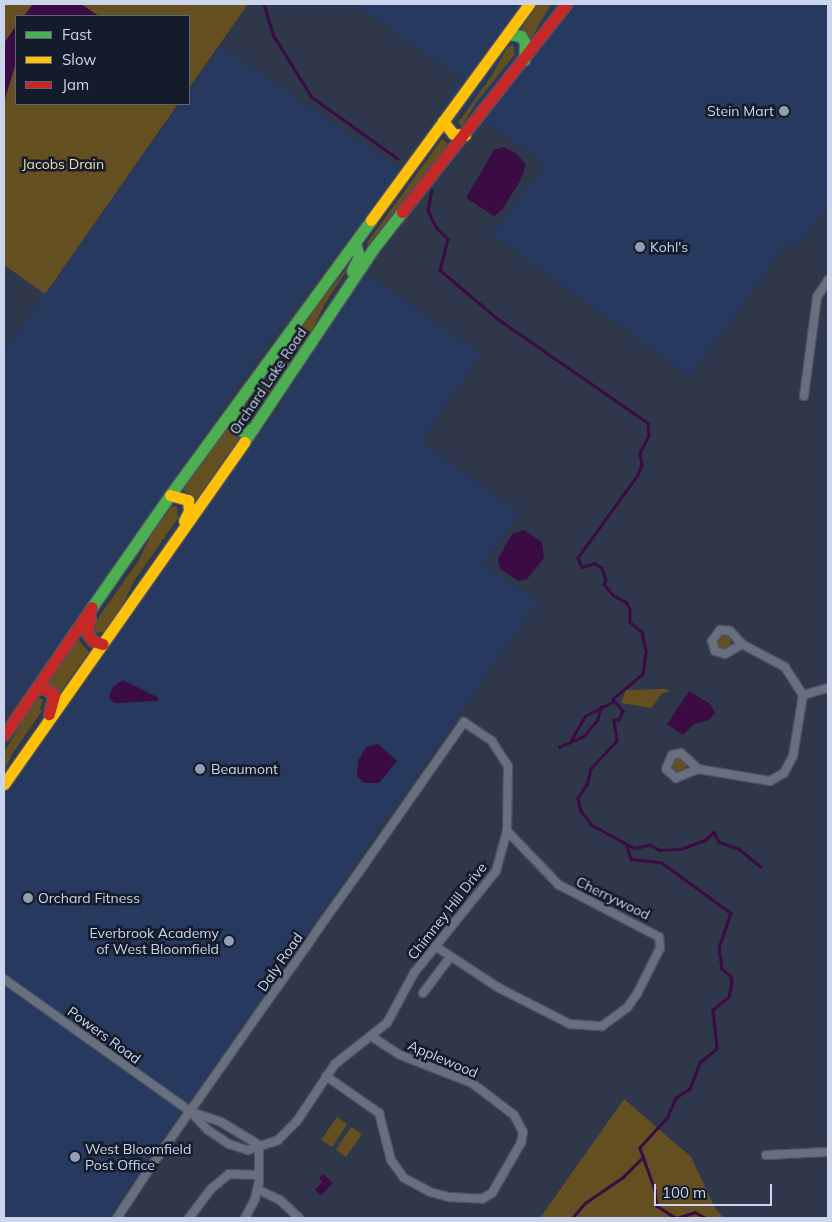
<!DOCTYPE html>
<style>
body{margin:0}
#map{position:relative;width:832px;height:1222px;overflow:hidden;background:#2f374a;font-family:Mulish,sans-serif}
div>[style]{position:absolute}
.built>*{inset:0;background:#27395e}
.green>*{inset:0;background:#644f21}
.round{border-radius:50%}
.water>*{inset:0;background:#3b0b43}
.stream>*{height:2.5px;margin:-1.25px;padding:0 1.25px;transform-origin:1.25px;border-radius:1.25px;background:#3b0b43}
.roads{filter:drop-shadow(1px 0 #4b5364) drop-shadow(-1px 0 #4b5364) drop-shadow(0 1px #4b5364) drop-shadow(0 -1px #4b5364)}
.street>*{height:8px;margin:-4px;padding:0 4px;transform-origin:4px;border-radius:4px;background:#686f7f}
.fast>*{height:11px;margin:-5.5px;padding:0 5.5px;transform-origin:5.5px;border-radius:5.5px;background:#4caf50}
.slow>*{height:11px;margin:-5.5px;padding:0 5.5px;transform-origin:5.5px;border-radius:5.5px;background:#ffc107}
.jam>*{height:11px;margin:-5.5px;padding:0 5.5px;transform-origin:5.5px;border-radius:5.5px;background:#c62828}
.dots>*{width:14px;height:14px;translate:-50% -50%;box-sizing:border-box;border:2px solid #141c2b;border-radius:50%}
span{translate:-50% -50%;white-space:nowrap;text-align:center;line-height:1.15;-webkit-text-stroke:5px #141c2b;paint-order:stroke}
.poi-label{font-size:14px;color:#cbd6ec}
.right{translate:-100% -50%;text-align:right}
.left{translate:0 -50%;text-align:left}
.park-label{font-size:14px;color:#f5dcad}
.street-label{font-size:14px;color:#cbd6ec}
.frame{position:absolute;inset:0;border:5px solid #cbd6ec;pointer-events:none}
.legend{position:absolute;left:15px;top:15px;width:175px;height:90px;box-sizing:border-box;background:#141c2b;border:1px solid #5d6678;margin:0;padding:6px 9px;list-style:none;font-size:15px;color:#cbd6ec}
.legend li{display:flex;align-items:center;gap:10px;height:25px}
.legend b{width:25px;border:1px solid #5d6678}
.scale{position:absolute;left:654px;top:1184px;width:118px;height:22px;box-sizing:border-box;border:2px solid #cbd6ec;border-top:0;padding-left:6px;font-size:15px;line-height:18px;white-space:nowrap;color:#cbd6ec;-webkit-text-stroke:4px #141c2b;paint-order:stroke}
</style>
<div id="map">
<div class="built">
<i style="clip-path:polygon(353px 4px,828px 4px,828px 205px,797px 248px,788px 242px,690px 376px,492px 235px,545px 164px,448px 96px,460px 77px)"></i>
<i style="clip-path:polygon(221px 46px,401px 170px,260px 354px,38px 676px,4px 713px,4px 351px,180px 104px,189px 104px,189px 92px)"></i>
<i style="clip-path:polygon(364px 272px,481px 354px,421px 441px,519px 513px,483px 564px,538px 601px,108px 1218px,4px 1218px,4px 800px,7px 789px,53px 723px,74px 701px,120px 628px,240px 457px,281px 407px,289px 387px)"></i>
</div>
<div class="green">
<i style="clip-path:polygon(4px 4px,248px 4px,189px 88px,189px 16px,16px 16px,16px 104px,178px 104px,45px 294px,4px 265px)"></i>
<i style="clip-path:polygon(537px 4px,551px 4px,531px 39px,521px 29px)"></i>
<i style="clip-path:polygon(513px 44px,515px 54px,475px 104px,462px 126px,458px 123px,492px 75px,507px 48px)"></i>
<i style="clip-path:polygon(442px 139px,448px 144px,368px 245px,367px 243px)"></i>
<i style="clip-path:polygon(354px 259px,323px 307px,312px 331px,252px 421px,249px 419px,245px 423px,245px 410px,289px 349px,303px 323px)"></i>
<i style="clip-path:polygon(227px 428px,239px 439px,195px 502px,183px 490px)"></i>
<i style="clip-path:polygon(177px 506px,178px 518px,134px 581px,122px 606px,104px 632px,95px 633px,96px 621px,139px 560px,151px 535px,171px 507px)"></i>
<i class="round" style="left:717px;top:635px;width:14px;height:14px"></i>
<i style="clip-path:polygon(78px 639px,89px 652px,60px 693px,48px 682px)"></i>
<i style="clip-path:polygon(666px 689px,670px 692px,662px 693px,651px 708px,621px 703px,626px 690px)"></i>
<i style="clip-path:polygon(37px 697px,43px 700px,40px 709px,42px 711px,12px 754px,4px 772px,4px 752px)"></i>
<i class="round" style="left:672px;top:758px;width:14px;height:14px"></i>
<i style="clip-path:polygon(624px 1099px,691px 1157px,715px 1208px,724px 1218px,540px 1218px)"></i>
<i style="clip-path:polygon(337px 1117px,347px 1124px,332px 1147px,321px 1140px)"></i>
<i style="clip-path:polygon(351px 1127px,362px 1134px,346px 1157px,336px 1150px)"></i>
</div>
<div class="water">
<i style="clip-path:polygon(33px 4px,81px 4px,99px 16px,24px 16px)"></i>
<i style="clip-path:polygon(16px 26px,16px 63px,4px 102px,4px 43px)"></i>
<i style="clip-path:polygon(504px 147px,517px 154px,526px 165px,520px 181px,502px 210px,494px 216px,466px 198px,494px 150px)"></i>
<i style="clip-path:polygon(524px 530px,542px 542px,544px 558px,527px 579px,519px 581px,500px 569px,498px 559px,512px 534px)"></i>
<i style="clip-path:polygon(123px 680px,159px 698px,158px 701px,114px 703px,109px 697px,113px 687px)"></i>
<i style="clip-path:polygon(689px 691px,710px 704px,715px 713px,709px 720px,694px 724px,683px 735px,667px 724px)"></i>
<i style="clip-path:polygon(378px 744px,397px 761px,379px 783px,364px 783px,357px 776px,358px 761px,366px 747px)"></i>
<i style="clip-path:polygon(323px 1174px,333px 1183px,321px 1196px,315px 1190px,322px 1182px,319px 1178px)"></i>
</div>
<div class="stream">
<i style="left:264px;top:4px;width:34px;rotate:73deg"></i>
<i style="left:274px;top:36px;width:72px;rotate:58.1deg"></i>
<i style="left:312px;top:97px;width:105px;rotate:35.7deg"></i>
<i style="left:432px;top:190px;width:20px;rotate:101deg"></i>
<i style="left:428px;top:210px;width:19px;rotate:65deg"></i>
<i style="left:436px;top:227px;width:17px;rotate:45deg"></i>
<i style="left:448px;top:239px;width:32px;rotate:104deg"></i>
<i style="left:440px;top:270px;width:76px;rotate:40.2deg"></i>
<i style="left:498px;top:319px;width:183px;rotate:34.7deg"></i>
<i style="left:648px;top:423px;width:13px;rotate:86deg"></i>
<i style="left:649px;top:436px;width:19px;rotate:118deg"></i>
<i style="left:640px;top:453px;width:12px;rotate:81deg"></i>
<i style="left:642px;top:465px;width:11px;rotate:112deg"></i>
<i style="left:638px;top:475px;width:102px;rotate:125.9deg"></i>
<i style="left:578px;top:558px;width:10px;rotate:66deg"></i>
<i style="left:582px;top:567px;width:13px;rotate:-18deg"></i>
<i style="left:594px;top:563px;width:9px;rotate:32deg"></i>
<i style="left:602px;top:568px;width:13px;rotate:72deg"></i>
<i style="left:606px;top:580px;width:4px;rotate:117deg"></i>
<i style="left:604px;top:584px;width:14px;rotate:51deg"></i>
<i style="left:613px;top:595px;width:15px;rotate:28deg"></i>
<i style="left:626px;top:602px;width:8px;rotate:60deg"></i>
<i style="left:630px;top:609px;width:13px;rotate:90deg"></i>
<i style="left:630px;top:622px;width:16px;rotate:40deg"></i>
<i style="left:642px;top:632px;width:19px;rotate:78deg"></i>
<i style="left:646px;top:651px;width:23px;rotate:97deg"></i>
<i style="left:643px;top:674px;width:39px;rotate:140deg"></i>
<i style="left:613px;top:699px;width:16px;rotate:50deg"></i>
<i style="left:623px;top:711px;width:10px;rotate:114deg"></i>
<i style="left:619px;top:720px;width:5px;rotate:180deg"></i>
<i style="left:614px;top:720px;width:21px;rotate:82deg"></i>
<i style="left:617px;top:741px;width:38px;rotate:133deg"></i>
<i style="left:591px;top:769px;width:16px;rotate:104deg"></i>
<i style="left:587px;top:785px;width:16px;rotate:125deg"></i>
<i style="left:578px;top:798px;width:13px;rotate:77deg"></i>
<i style="left:581px;top:811px;width:18px;rotate:52deg"></i>
<i style="left:592px;top:825px;width:48px;rotate:28.7deg"></i>
<i style="left:634px;top:848px;width:16px;rotate:-11deg"></i>
<i style="left:650px;top:845px;width:11px;rotate:27deg"></i>
<i style="left:660px;top:850px;width:21px;rotate:-3deg"></i>
<i style="left:681px;top:849px;width:26px;rotate:-21deg"></i>
<i style="left:705px;top:840px;width:12px;rotate:-42deg"></i>
<i style="left:714px;top:832px;width:11px;rotate:63deg"></i>
<i style="left:719px;top:842px;width:21px;rotate:19deg"></i>
<i style="left:739px;top:849px;width:28px;rotate:39deg"></i>
<i style="left:570px;top:742px;width:30px;rotate:-60deg"></i>
<i style="left:585px;top:716px;width:31px;rotate:-27deg"></i>
<i style="left:559px;top:747px;width:27px;rotate:-24deg"></i>
<i style="left:584px;top:736px;width:21px;rotate:-51deg"></i>
<i style="left:597px;top:720px;width:14px;rotate:-73deg"></i>
<i style="left:627px;top:846px;width:14px;rotate:73deg"></i>
<i style="left:631px;top:859px;width:30px;rotate:6deg"></i>
<i style="left:661px;top:862px;width:87px;rotate:36.1deg"></i>
<i style="left:731px;top:913px;width:36px;rotate:109deg"></i>
<i style="left:719px;top:947px;width:22px;rotate:82deg"></i>
<i style="left:722px;top:969px;width:11px;rotate:38deg"></i>
<i style="left:731px;top:976px;width:7px;rotate:82deg"></i>
<i style="left:732px;top:983px;width:14px;rotate:102deg"></i>
<i style="left:729px;top:997px;width:21px;rotate:141deg"></i>
<i style="left:713px;top:1010px;width:39px;rotate:84deg"></i>
<i style="left:717px;top:1049px;width:22px;rotate:141deg"></i>
<i style="left:700px;top:1063px;width:28px;rotate:111deg"></i>
<i style="left:690px;top:1089px;width:17px;rotate:147deg"></i>
<i style="left:676px;top:1098px;width:21px;rotate:113deg"></i>
<i style="left:668px;top:1117px;width:42px;rotate:132.1deg"></i>
<i style="left:640px;top:1148px;width:45px;rotate:70.3deg"></i>
<i style="left:655px;top:1190px;width:16px;rotate:83deg"></i>
<i style="left:657px;top:1206px;width:22px;rotate:32deg"></i>
<i style="left:572px;top:1218px;width:20px;rotate:-49deg"></i>
<i style="left:585px;top:1203px;width:46px;rotate:-34.4deg"></i>
<i style="left:623px;top:1177px;width:27px;rotate:-45deg"></i>
<i style="left:677px;top:1218px;width:19px;rotate:-18deg"></i>
<i style="left:695px;top:1212px;width:13px;rotate:29deg"></i>
</div>
<div class="roads">
<div class="street">
<i style="left:804px;top:396px;width:100px;rotate:-82.5deg"></i>
<i style="left:817px;top:297px;width:20px;rotate:-57deg"></i>
<i style="left:803px;top:695px;width:26px;rotate:-16deg"></i>
<i style="left:698px;top:769px;width:24px;rotate:158deg"></i>
<i style="left:676px;top:778px;width:13px;rotate:-138deg"></i>
<i style="left:666px;top:769px;width:15px;rotate:-67deg"></i>
<i style="left:672px;top:755px;width:9px;rotate:-13deg"></i>
<i style="left:681px;top:753px;width:23px;rotate:43deg"></i>
<i style="left:698px;top:769px;width:73px;rotate:9.5deg"></i>
<i style="left:770px;top:781px;width:16px;rotate:-30deg"></i>
<i style="left:784px;top:773px;width:19px;rotate:-62deg"></i>
<i style="left:793px;top:756px;width:62px;rotate:-80.7deg"></i>
<i style="left:803px;top:695px;width:33px;rotate:-123deg"></i>
<i style="left:785px;top:667px;width:49px;rotate:-151.9deg"></i>
<i style="left:742px;top:644px;width:18px;rotate:-133deg"></i>
<i style="left:730px;top:631px;width:10px;rotate:-174deg"></i>
<i style="left:720px;top:630px;width:14px;rotate:126deg"></i>
<i style="left:712px;top:641px;width:10px;rotate:73deg"></i>
<i style="left:715px;top:651px;width:10px;rotate:17deg"></i>
<i style="left:725px;top:654px;width:20px;rotate:-30deg"></i>
<i style="left:435px;top:946px;width:77px;rotate:33.3deg"></i>
<i style="left:499px;top:988px;width:80px;rotate:26.9deg"></i>
<i style="left:570px;top:1024px;width:32px;rotate:4deg"></i>
<i style="left:602px;top:1026px;width:31px;rotate:-36deg"></i>
<i style="left:627px;top:1008px;width:19px;rotate:-55deg"></i>
<i style="left:638px;top:992px;width:49px;rotate:-63.4deg"></i>
<i style="left:660px;top:948px;width:11px;rotate:-95deg"></i>
<i style="left:659px;top:937px;width:113px;rotate:-152.5deg"></i>
<i style="left:559px;top:885px;width:75px;rotate:-133.9deg"></i>
<i style="left:4px;top:979px;width:228px;rotate:35.4deg"></i>
<i style="left:190px;top:1111px;width:26px;rotate:47deg"></i>
<i style="left:208px;top:1130px;width:25px;rotate:34deg"></i>
<i style="left:229px;top:1144px;width:20px;rotate:18deg"></i>
<i style="left:248px;top:1150px;width:32px;rotate:-18deg"></i>
<i style="left:278px;top:1140px;width:27px;rotate:-45deg"></i>
<i style="left:297px;top:1121px;width:69px;rotate:-56.3deg"></i>
<i style="left:335px;top:1064px;width:66px;rotate:-38.3deg"></i>
<i style="left:387px;top:1023px;width:57px;rotate:-61.6deg"></i>
<i style="left:414px;top:973px;width:131px;rotate:-51.2deg"></i>
<i style="left:496px;top:871px;width:41px;rotate:-74.6deg"></i>
<i style="left:507px;top:831px;width:65px;rotate:-89.1deg"></i>
<i style="left:508px;top:766px;width:30px;rotate:-123deg"></i>
<i style="left:492px;top:741px;width:34px;rotate:-146deg"></i>
<i style="left:464px;top:722px;width:192px;rotate:125deg"></i>
<i style="left:354px;top:879px;width:57px;rotate:125.7deg"></i>
<i style="left:321px;top:925px;width:27px;rotate:124deg"></i>
<i style="left:306px;top:947px;width:81px;rotate:125.5deg"></i>
<i style="left:259px;top:1013px;width:120px;rotate:125.1deg"></i>
<i style="left:190px;top:1111px;width:73px;rotate:125deg"></i>
<i style="left:148px;top:1171px;width:56px;rotate:123.4deg"></i>
<i style="left:423px;top:993px;width:46px;rotate:-52.9deg"></i>
<i style="left:326px;top:1076px;width:65px;rotate:34.9deg"></i>
<i style="left:379px;top:1113px;width:49px;rotate:75.7deg"></i>
<i style="left:391px;top:1160px;width:22px;rotate:54deg"></i>
<i style="left:404px;top:1178px;width:30px;rotate:28deg"></i>
<i style="left:430px;top:1192px;width:20px;rotate:15deg"></i>
<i style="left:449px;top:1197px;width:33px;rotate:3deg"></i>
<i style="left:482px;top:1199px;width:12px;rotate:-31deg"></i>
<i style="left:492px;top:1193px;width:58px;rotate:-59.9deg"></i>
<i style="left:521px;top:1143px;width:11px;rotate:-80deg"></i>
<i style="left:523px;top:1132px;width:19px;rotate:-118deg"></i>
<i style="left:514px;top:1115px;width:53px;rotate:-142.7deg"></i>
<i style="left:472px;top:1083px;width:77px;rotate:-158.7deg"></i>
<i style="left:400px;top:1055px;width:35px;rotate:-147deg"></i>
<i style="left:192px;top:1112px;width:31px;rotate:19deg"></i>
<i style="left:221px;top:1122px;width:44px;rotate:31.2deg"></i>
<i style="left:766px;top:1155px;width:62px;rotate:-2.8deg"></i>
<i style="left:257px;top:1189px;width:25px;rotate:26deg"></i>
<i style="left:280px;top:1200px;width:26px;rotate:43deg"></i>
<i style="left:189px;top:1218px;width:36px;rotate:-53deg"></i>
<i style="left:211px;top:1189px;width:23px;rotate:-40deg"></i>
<i style="left:229px;top:1174px;width:29px;rotate:2deg"></i>
<i style="left:245px;top:1218px;width:21px;rotate:-62deg"></i>
<i style="left:255px;top:1199px;width:17px;rotate:-77deg"></i>
<i style="left:259px;top:1182px;width:37px;rotate:-90deg"></i>
</div>
<div class="fast">
<i style="left:508px;top:34px;width:13px;rotate:9deg"></i>
<i style="left:521px;top:36px;width:8px;rotate:60deg"></i>
<i style="left:525px;top:43px;width:17px;rotate:93deg"></i>
<i style="left:352px;top:271px;width:17px;rotate:-65deg"></i>
<i style="left:359px;top:256px;width:13px;rotate:-108deg"></i>
<i style="left:238px;top:404px;width:22px;rotate:95deg"></i>
<i style="left:236px;top:426px;width:8px;rotate:40deg"></i>
<i style="left:242px;top:431px;width:11px;rotate:-10deg"></i>
<i style="left:244px;top:442px;width:232px;rotate:-56.2deg"></i>
<i style="left:373px;top:249px;width:47px;rotate:-51.9deg"></i>
<i style="left:92px;top:607px;width:136px;rotate:-55.1deg"></i>
<i style="left:170px;top:495px;width:341px;rotate:-53.8deg"></i>
</div>
<div class="slow">
<i style="left:443px;top:121px;width:16px;rotate:52deg"></i>
<i style="left:453px;top:134px;width:12px;rotate:5deg"></i>
<i style="left:371px;top:220px;width:268px;rotate:-53.8deg"></i>
<i style="left:170px;top:495px;width:19px;rotate:16deg"></i>
<i style="left:188px;top:500px;width:11px;rotate:85deg"></i>
<i style="left:189px;top:511px;width:11px;rotate:117deg"></i>
<i style="left:4px;top:784px;width:418px;rotate:-54.9deg"></i>
</div>
<div class="jam">
<i style="left:402px;top:212px;width:265px;rotate:-51.7deg"></i>
<i style="left:90px;top:617px;width:16px;rotate:101deg"></i>
<i style="left:87px;top:633px;width:10px;rotate:53deg"></i>
<i style="left:93px;top:641px;width:10px;rotate:17deg"></i>
<i style="left:37px;top:688px;width:9px;rotate:6deg"></i>
<i style="left:46px;top:689px;width:10px;rotate:37deg"></i>
<i style="left:54px;top:695px;width:20px;rotate:105deg"></i>
<i style="left:4px;top:735px;width:155px;rotate:-55.5deg"></i>
</div>
</div>
<div class="dots">
<i style="left:784px;top:111px;background:#949eb3"></i>
<i style="left:640px;top:247px;background:#949eb3"></i>
<i style="left:200px;top:769px;background:#949eb3"></i>
<i style="left:28px;top:898px;background:#949eb3"></i>
<i style="left:229px;top:941px;background:#949eb3"></i>
<i style="left:75px;top:1157px;background:#949eb3"></i>
</div>
<div class="poi-label">
<span class="right" style="left:774px;top:111px">Stein Mart</span>
<span class="left" style="left:650px;top:247px">Kohl's</span>
<span class="left" style="left:211px;top:769px">Beaumont</span>
<span class="left" style="left:38px;top:898px">Orchard Fitness</span>
<span class="right" style="left:219px;top:941px">Everbrook Academy<br>of West Bloomfield</span>
<span class="left" style="left:85px;top:1157px">West Bloomfield<br>Post Office</span>
</div>
<div class="park-label">
<span style="left:63px;top:164px">Jacobs Drain</span>
</div>
<div class="street-label">
<span style="left:268px;top:381px;rotate:-56deg">Orchard Lake Road</span>
<span style="left:613px;top:898px;rotate:26deg">Cherrywood</span>
<span style="left:447px;top:911px;rotate:-52deg">Chimney Hill Drive</span>
<span style="left:280px;top:962px;rotate:-55deg">Daly Road</span>
<span style="left:104px;top:1035px;rotate:36deg">Powers Road</span>
<span style="left:443px;top:1059px;rotate:23deg">Applewood</span>
</div>
<div class="frame"></div>
<ul class="legend">
<li><b style="height:6px;background:#4caf50"></b>Fast</li>
<li><b style="height:6px;background:#ffc107"></b>Slow</li>
<li><b style="height:6px;background:#c62828"></b>Jam</li>
</ul>
<div class="scale">100 m</div>
</div>
